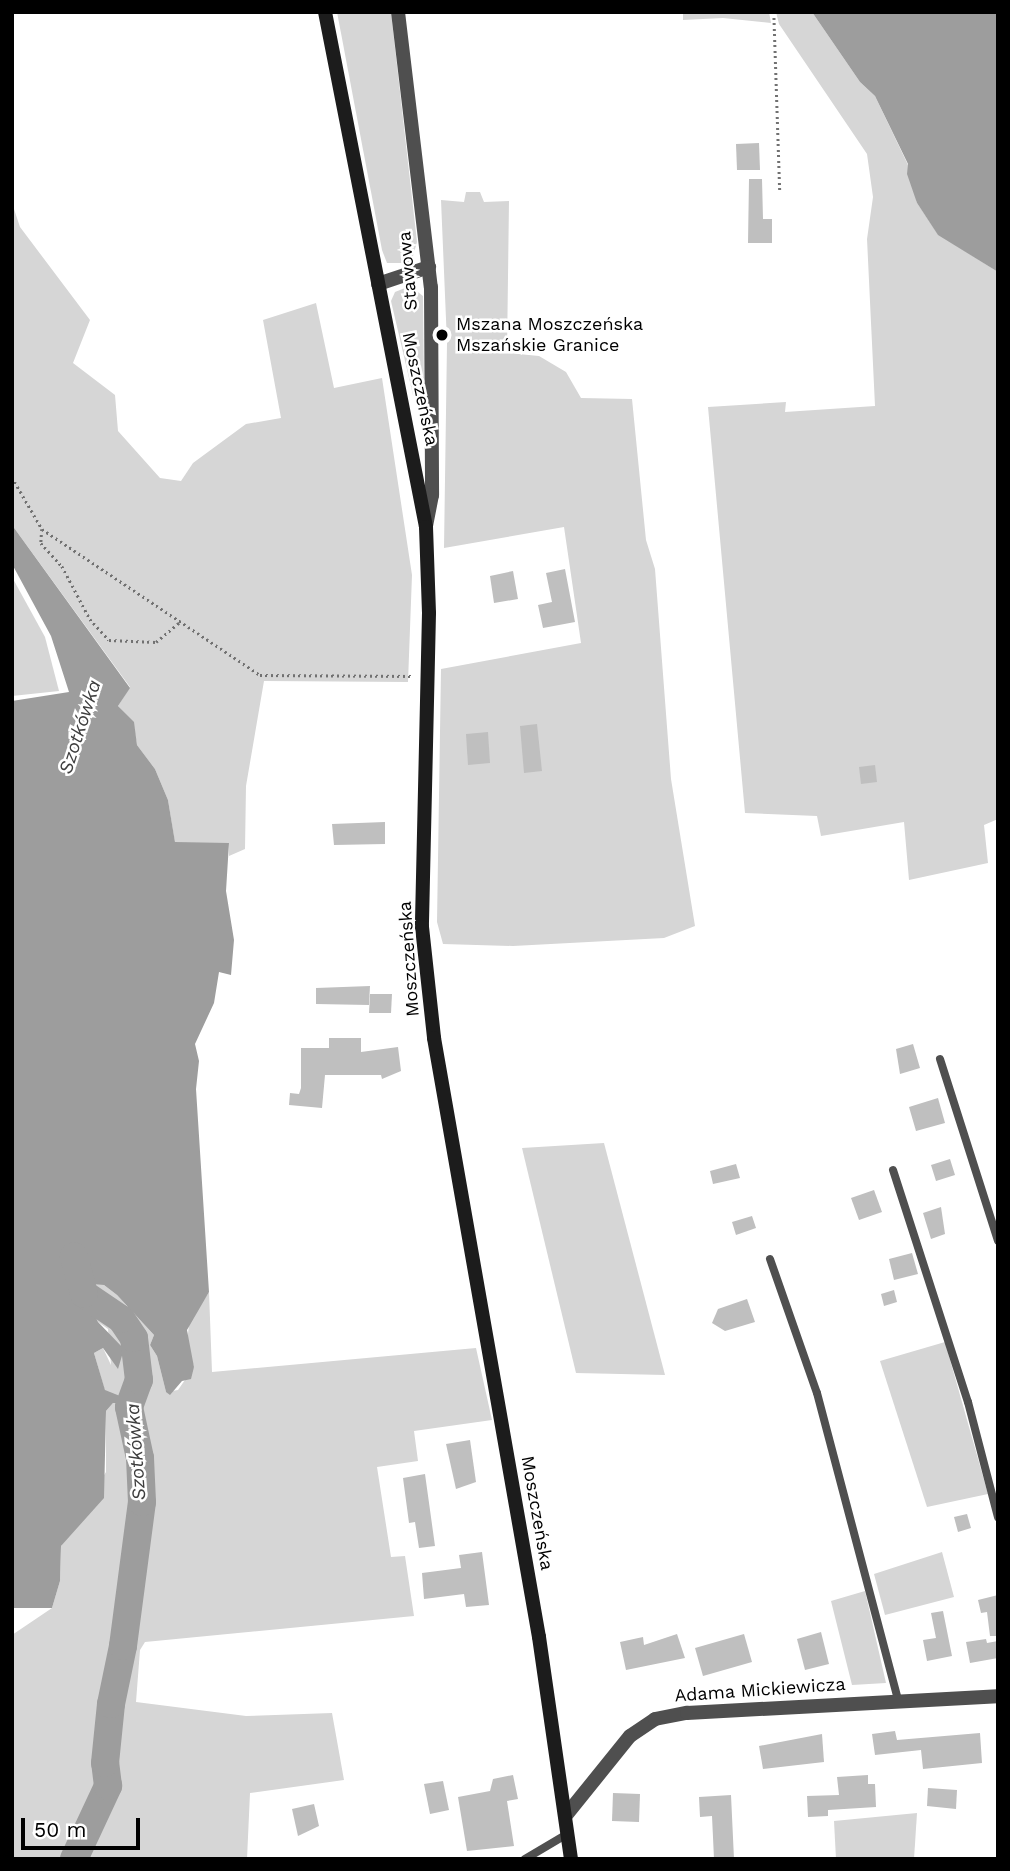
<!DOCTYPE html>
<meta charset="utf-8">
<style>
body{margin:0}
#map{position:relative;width:1010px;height:1871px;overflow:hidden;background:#fff;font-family:"Work Sans",sans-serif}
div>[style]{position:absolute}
.green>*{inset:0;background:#d6d6d6}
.water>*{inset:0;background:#9d9d9d}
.river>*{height:28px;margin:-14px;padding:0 14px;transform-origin:14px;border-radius:14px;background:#9d9d9d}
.building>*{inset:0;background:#bfbfbf}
.path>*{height:2.5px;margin-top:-1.25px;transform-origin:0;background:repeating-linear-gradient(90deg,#717171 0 2px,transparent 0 5.5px)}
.lane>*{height:8px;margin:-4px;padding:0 4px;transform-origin:4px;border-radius:4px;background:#4f4f4f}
.street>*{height:14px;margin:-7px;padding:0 7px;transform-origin:7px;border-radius:7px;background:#4f4f4f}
.secondary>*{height:14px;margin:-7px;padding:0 7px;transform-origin:7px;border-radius:7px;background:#1c1c1c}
.dots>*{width:19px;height:19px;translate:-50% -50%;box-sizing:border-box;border:4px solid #fff;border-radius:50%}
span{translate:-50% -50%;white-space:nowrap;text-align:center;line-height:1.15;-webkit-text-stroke:5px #fff;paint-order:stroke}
.street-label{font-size:18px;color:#000}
.poi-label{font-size:18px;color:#000}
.left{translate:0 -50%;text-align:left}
.water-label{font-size:19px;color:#3e3e3e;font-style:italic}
.frame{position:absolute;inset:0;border:14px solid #000;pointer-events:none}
.scale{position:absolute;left:21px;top:1818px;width:119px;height:32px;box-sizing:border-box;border:4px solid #000;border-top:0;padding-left:9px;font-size:21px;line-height:24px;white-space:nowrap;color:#000;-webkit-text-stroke:5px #fff;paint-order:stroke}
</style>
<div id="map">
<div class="green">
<i style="clip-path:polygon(337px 12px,391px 12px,417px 242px,411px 263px,387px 263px,382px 250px)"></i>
<i style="clip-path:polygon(683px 12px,769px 12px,771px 23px,723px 18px,683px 20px)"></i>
<i style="clip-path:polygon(776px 12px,812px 12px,860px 82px,875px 96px,908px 165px,917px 203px,938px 234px,998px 272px,998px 819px,984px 825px,988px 863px,909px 880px,904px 822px,821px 836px,817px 816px,745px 813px,708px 407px,786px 402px,785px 412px,875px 406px,867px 239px,873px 197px,867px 154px,779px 24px)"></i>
<i style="clip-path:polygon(466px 192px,480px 192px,484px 202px,509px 201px,507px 353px,539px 356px,566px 372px,581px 398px,632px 399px,646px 540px,655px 569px,671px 779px,695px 926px,664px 938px,513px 946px,443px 944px,437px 922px,441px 669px,581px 643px,564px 527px,444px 548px,447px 343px,441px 200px,464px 202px)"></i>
<i style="clip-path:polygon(12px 203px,20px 227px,90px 320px,73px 363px,115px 395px,118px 431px,160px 478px,181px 481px,193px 463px,246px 424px,281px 418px,263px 320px,316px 303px,334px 388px,382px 378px,412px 575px,408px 682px,264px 681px,246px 786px,245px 849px,229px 856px,229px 843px,175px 843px,168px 800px,155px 769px,137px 745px,133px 722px,118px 706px,130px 687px,12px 525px)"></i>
<i style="clip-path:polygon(410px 286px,423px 296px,424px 387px,420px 402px,413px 395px,391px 301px,395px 292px)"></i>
<i style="clip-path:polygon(12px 577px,45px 637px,59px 691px,12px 696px)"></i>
<i style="clip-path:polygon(604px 1143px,665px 1375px,576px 1373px,522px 1148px)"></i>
<i style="clip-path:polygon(88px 1284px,104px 1285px,117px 1295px,154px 1335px,150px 1345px,157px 1356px,166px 1392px,178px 1390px,194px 1367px,187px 1345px,189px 1323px,209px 1292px,212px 1372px,476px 1348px,492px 1420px,414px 1431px,418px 1461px,377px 1467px,391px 1557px,405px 1556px,414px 1616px,145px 1642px,140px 1650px,136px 1702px,246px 1716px,332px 1713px,344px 1780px,250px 1793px,247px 1859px,12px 1859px,12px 1635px,52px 1608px,60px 1581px,61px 1546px,106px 1472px,106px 1411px,113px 1403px,121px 1403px,120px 1397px,105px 1391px,94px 1353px,103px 1348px,111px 1365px,108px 1329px,98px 1322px,84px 1294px)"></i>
<i style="clip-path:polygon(945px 1342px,988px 1494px,927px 1507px,880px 1361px)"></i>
<i style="clip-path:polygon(942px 1552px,954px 1597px,885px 1615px,874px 1574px)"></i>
<i style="clip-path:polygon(865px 1591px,886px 1683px,852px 1685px,831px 1601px)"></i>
<i style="clip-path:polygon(917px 1813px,914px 1859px,836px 1859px,834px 1821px)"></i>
</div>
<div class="water">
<i style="clip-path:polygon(812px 12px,998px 12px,998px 272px,938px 235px,917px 203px,907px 174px,908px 164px,875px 96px,860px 82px)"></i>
<i style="clip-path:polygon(12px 525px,130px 688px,118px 706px,134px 722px,137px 745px,155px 769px,168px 800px,175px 842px,229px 843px,226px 891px,234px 940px,231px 975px,219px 972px,214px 1003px,195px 1044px,199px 1061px,196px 1089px,209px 1292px,187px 1330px,194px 1367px,191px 1379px,182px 1381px,170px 1395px,166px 1392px,157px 1356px,150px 1345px,154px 1335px,117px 1295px,104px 1285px,88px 1284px,85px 1294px,98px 1322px,124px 1349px,118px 1369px,103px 1348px,94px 1353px,105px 1390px,120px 1396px,121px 1403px,113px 1403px,106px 1411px,104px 1498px,61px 1546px,60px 1581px,52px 1608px,12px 1608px,12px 701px,69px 692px,51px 636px,12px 564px)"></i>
</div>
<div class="river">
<i style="left:74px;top:1859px;width:81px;rotate:-65deg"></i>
<i style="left:108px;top:1786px;width:23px;rotate:-97deg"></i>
<i style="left:105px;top:1763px;width:59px;rotate:-84.2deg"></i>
<i style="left:111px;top:1704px;width:59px;rotate:-78.3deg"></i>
<i style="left:123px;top:1646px;width:145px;rotate:-82.5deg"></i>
<i style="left:142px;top:1502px;width:44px;rotate:-92.6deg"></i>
<i style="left:140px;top:1458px;width:52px;rotate:-102.2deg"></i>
<i style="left:129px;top:1407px;width:29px;rotate:-70deg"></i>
<i style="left:139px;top:1380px;width:42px;rotate:-96.8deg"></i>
<i style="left:134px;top:1338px;width:23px;rotate:-124deg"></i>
<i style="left:121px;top:1319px;width:45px;rotate:-146deg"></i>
<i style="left:84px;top:1294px;width:39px;rotate:-105deg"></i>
</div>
<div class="building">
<i style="clip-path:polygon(759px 143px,760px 170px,737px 170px,736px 144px)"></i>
<i style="clip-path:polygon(749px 179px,762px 179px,763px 219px,772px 219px,772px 243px,748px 243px)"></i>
<i style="clip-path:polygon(565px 569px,575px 622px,543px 628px,538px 605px,552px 602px,546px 573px)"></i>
<i style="clip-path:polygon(513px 571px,518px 599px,494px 603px,490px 576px)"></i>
<i style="clip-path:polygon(537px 724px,542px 771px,524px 773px,520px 726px)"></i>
<i style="clip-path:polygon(488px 732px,490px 763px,468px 765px,466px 734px)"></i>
<i style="clip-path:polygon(875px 765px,877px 782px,861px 784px,859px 767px)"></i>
<i style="clip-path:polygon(385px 822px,385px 844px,334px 845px,332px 824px)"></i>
<i style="clip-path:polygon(370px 986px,369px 1005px,316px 1004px,316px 988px)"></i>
<i style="clip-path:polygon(370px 994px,392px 994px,391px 1013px,369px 1013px)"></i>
<i style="clip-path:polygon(329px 1038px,361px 1038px,361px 1052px,398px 1047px,401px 1071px,382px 1079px,381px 1075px,325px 1075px,322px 1108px,289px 1105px,290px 1093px,299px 1094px,301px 1088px,301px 1048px,329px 1048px)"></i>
<i style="clip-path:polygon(913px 1044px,920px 1068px,900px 1074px,896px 1049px)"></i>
<i style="clip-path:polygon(938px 1098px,945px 1123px,916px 1131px,909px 1107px)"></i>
<i style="clip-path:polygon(950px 1159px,955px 1175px,936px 1181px,931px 1165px)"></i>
<i style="clip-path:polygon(736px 1164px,740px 1178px,713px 1184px,710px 1171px)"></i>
<i style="clip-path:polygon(874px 1190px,882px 1212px,859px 1220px,851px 1198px)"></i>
<i style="clip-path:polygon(941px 1207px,945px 1234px,931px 1239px,923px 1213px)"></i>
<i style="clip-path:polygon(752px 1216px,756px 1228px,736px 1235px,732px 1222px)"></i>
<i style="clip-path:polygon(912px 1253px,918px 1274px,894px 1280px,889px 1259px)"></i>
<i style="clip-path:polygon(894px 1290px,897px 1302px,884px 1306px,881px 1294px)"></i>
<i style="clip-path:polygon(747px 1299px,755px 1322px,725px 1331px,712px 1323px,718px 1309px)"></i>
<i style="clip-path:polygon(470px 1440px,476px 1482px,456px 1489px,446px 1444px)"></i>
<i style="clip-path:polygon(425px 1474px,435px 1546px,419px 1548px,415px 1522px,409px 1523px,403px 1478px)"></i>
<i style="clip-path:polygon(967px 1514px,971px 1528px,958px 1532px,954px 1517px)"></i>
<i style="clip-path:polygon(482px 1552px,489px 1605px,466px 1607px,464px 1594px,424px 1599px,422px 1573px,461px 1568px,459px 1555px)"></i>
<i style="clip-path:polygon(998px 1595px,998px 1636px,990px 1636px,987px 1612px,981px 1613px,978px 1600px)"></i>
<i style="clip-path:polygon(943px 1611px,952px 1656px,927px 1661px,923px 1640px,936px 1638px,931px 1613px)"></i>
<i style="clip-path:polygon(821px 1632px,829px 1664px,805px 1670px,797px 1639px)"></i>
<i style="clip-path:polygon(677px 1634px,685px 1658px,626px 1670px,620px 1642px,643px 1637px,644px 1645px)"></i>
<i style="clip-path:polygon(744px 1634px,752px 1662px,703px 1676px,695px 1648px)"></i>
<i style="clip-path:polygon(986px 1639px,987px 1643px,998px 1641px,998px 1658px,970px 1663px,966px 1642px)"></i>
<i style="clip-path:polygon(895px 1731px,897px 1740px,980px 1733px,982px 1763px,923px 1769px,921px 1750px,875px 1755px,872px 1734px)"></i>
<i style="clip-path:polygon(822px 1734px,824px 1762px,763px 1769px,759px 1746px)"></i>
<i style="clip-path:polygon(513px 1775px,518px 1799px,507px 1801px,514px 1846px,467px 1851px,458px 1797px,490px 1791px,493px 1779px)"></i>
<i style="clip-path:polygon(868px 1775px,868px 1784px,875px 1784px,876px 1807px,828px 1810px,828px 1816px,808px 1817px,807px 1796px,839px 1795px,837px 1777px)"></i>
<i style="clip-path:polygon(443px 1781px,449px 1810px,430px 1814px,424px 1784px)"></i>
<i style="clip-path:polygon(928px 1788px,957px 1790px,956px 1809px,927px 1806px)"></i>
<i style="clip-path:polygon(613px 1793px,640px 1794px,639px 1822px,612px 1821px)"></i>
<i style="clip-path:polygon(731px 1795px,734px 1859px,714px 1859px,712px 1816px,700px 1817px,699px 1797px)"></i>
<i style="clip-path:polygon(314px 1804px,319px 1826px,298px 1836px,292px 1809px)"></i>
</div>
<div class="path">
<i style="left:774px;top:12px;width:179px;rotate:88.1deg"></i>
<i style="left:12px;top:477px;width:60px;rotate:60deg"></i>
<i style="left:42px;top:529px;width:262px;rotate:33.8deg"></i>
<i style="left:260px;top:675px;width:154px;rotate:0.4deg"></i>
<i style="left:42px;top:529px;width:14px;rotate:94deg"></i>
<i style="left:41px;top:543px;width:31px;rotate:48deg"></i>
<i style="left:62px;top:566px;width:60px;rotate:62.2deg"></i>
<i style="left:90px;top:619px;width:28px;rotate:48deg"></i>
<i style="left:109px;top:640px;width:47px;rotate:2.4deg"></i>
<i style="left:156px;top:642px;width:30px;rotate:-40deg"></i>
</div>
<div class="lane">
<i style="left:940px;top:1059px;width:191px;rotate:72.3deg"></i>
<i style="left:893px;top:1170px;width:244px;rotate:72.1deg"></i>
<i style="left:968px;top:1402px;width:119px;rotate:75.4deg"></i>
<i style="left:770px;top:1259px;width:142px;rotate:70.7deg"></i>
<i style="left:817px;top:1393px;width:318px;rotate:75.2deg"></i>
<i style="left:525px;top:1859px;width:51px;rotate:-30.6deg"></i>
</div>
<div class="street">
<i style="left:398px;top:12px;width:277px;rotate:83.2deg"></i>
<i style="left:431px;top:287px;width:208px;rotate:89.7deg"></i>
<i style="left:432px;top:495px;width:32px;rotate:101deg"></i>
<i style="left:378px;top:284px;width:54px;rotate:-18.4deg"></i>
<i style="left:567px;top:1814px;width:100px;rotate:-51.1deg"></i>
<i style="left:630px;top:1736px;width:30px;rotate:-34deg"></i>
<i style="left:655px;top:1719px;width:33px;rotate:-11deg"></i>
<i style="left:687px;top:1713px;width:311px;rotate:-3.1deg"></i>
</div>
<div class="secondary">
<i style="left:325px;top:12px;width:525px;rotate:78.9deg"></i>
<i style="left:426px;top:527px;width:86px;rotate:88deg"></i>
<i style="left:429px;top:613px;width:314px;rotate:91.3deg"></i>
<i style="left:422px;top:927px;width:112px;rotate:83.8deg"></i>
<i style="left:434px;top:1038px;width:608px;rotate:80.06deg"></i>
<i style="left:539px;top:1637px;width:224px;rotate:81.8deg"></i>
</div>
<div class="dots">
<i style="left:442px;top:335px;background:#000"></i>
</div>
<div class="street-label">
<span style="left:408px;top:271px;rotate:-95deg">Stawowa</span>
<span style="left:420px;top:389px;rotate:78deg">Moszczeńska</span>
<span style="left:409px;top:959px;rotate:-94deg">Moszczeńska</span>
<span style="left:537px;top:1513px;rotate:80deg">Moszczeńska</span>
<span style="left:760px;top:1690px;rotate:-4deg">Adama Mickiewicza</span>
</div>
<div class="poi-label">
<span class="left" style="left:456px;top:335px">Mszana Moszczeńska<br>Mszańskie Granice</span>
</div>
<div class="water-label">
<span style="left:80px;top:727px;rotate:-72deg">Szotkówka</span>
<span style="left:136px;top:1452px;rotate:-94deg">Szotkówka</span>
</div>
<div class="frame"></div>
<div class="scale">50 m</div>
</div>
